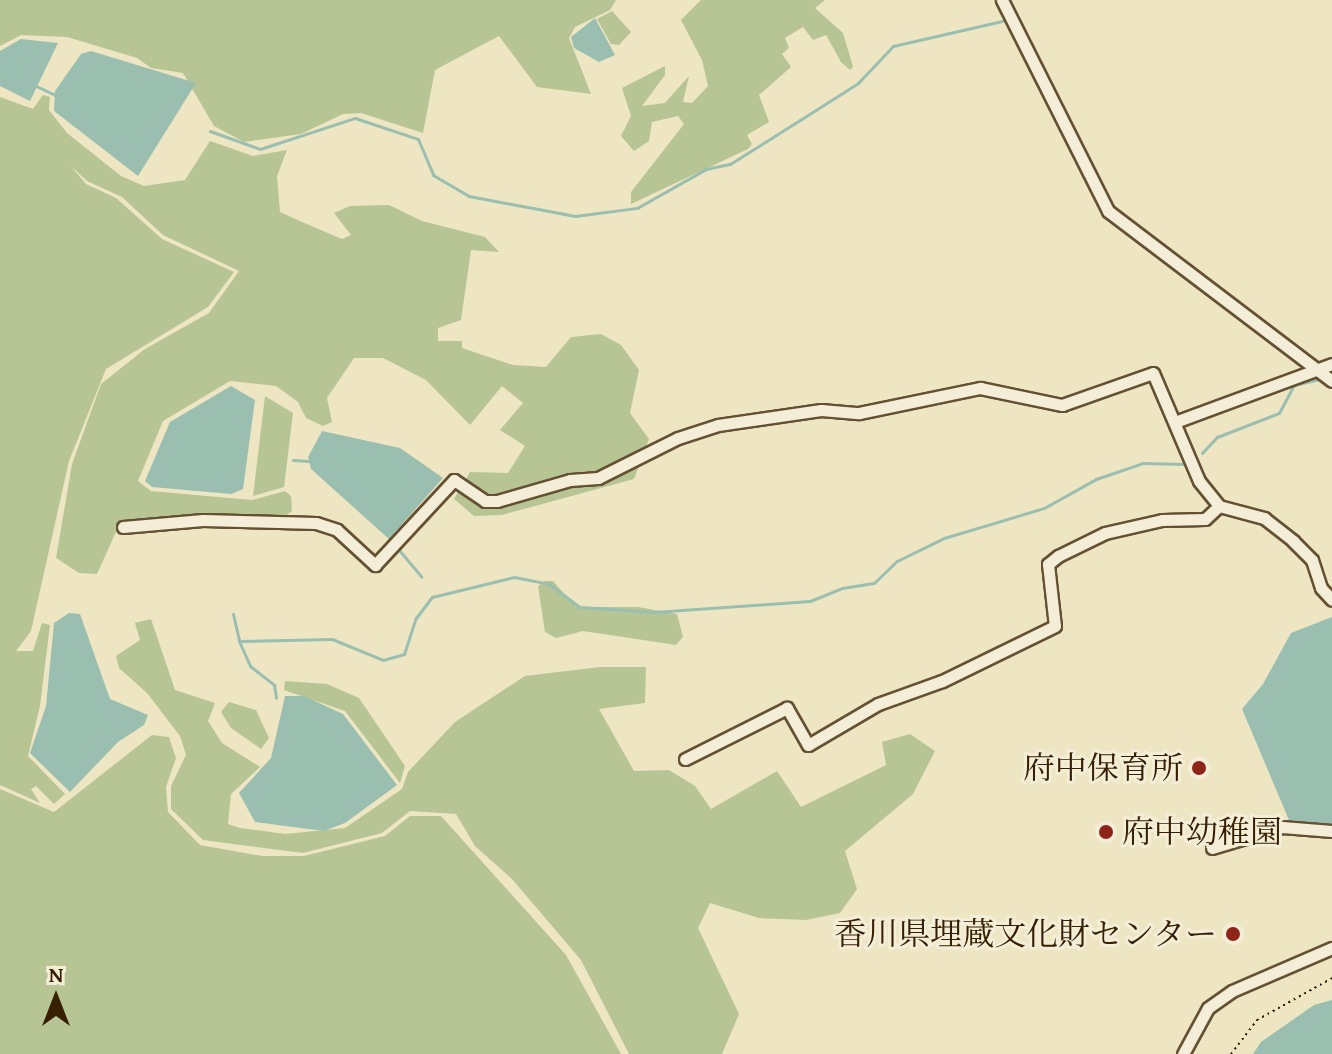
<!DOCTYPE html>
<meta charset="utf-8">
<style>
body{margin:0}
#map{position:relative;width:1332px;height:1054px;overflow:hidden;background:#eee5c3;font-family:"Gentium Book Plus","Noto Serif JP",serif}
div>[style]{position:absolute}
.green>*{inset:0;background:#b7c595}
.water>*{inset:0;background:#9abfb0}
.stream>*{height:3px;margin:-1.5px;padding:0 1.5px;transform-origin:1.5px;border-radius:1.5px;background:#9abfb0}
.path>*{height:2px;margin-top:-1px;transform-origin:0;background:repeating-linear-gradient(90deg,#372000 0 2px,transparent 0 6px)}
.roads{filter:drop-shadow(2px 0 #655131) drop-shadow(-2px 0 #655131) drop-shadow(0 2px #655131) drop-shadow(0 -2px #655131)}
.minor>*{height:11px;margin:-5.5px;padding:0 5.5px;transform-origin:5.5px;border-radius:5.5px;background:#f4eed8}
.dots>*{width:22px;height:22px;translate:-50% -50%;box-sizing:border-box;border:4px solid #f4eed8;border-radius:50%}
span{translate:-50% -50%;white-space:nowrap;text-align:center;line-height:1.15;-webkit-text-stroke:6px #f4eed8;paint-order:stroke}
.poi-label{font-size:32px;color:#372000}
.right{translate:-100% -50%;text-align:right}
.left{translate:0 -50%;text-align:left}
.north{position:absolute;left:16px;top:958px;width:80px;height:80px;-webkit-text-stroke:6px #f4eed8;paint-order:stroke;rotate:0deg;font-size:22px;font-weight:700;line-height:32px;text-align:center;color:#372000}
.north::after{content:'';display:block;margin:auto;width:28px;height:36px;background:#372000;clip-path:polygon(50% 0,100% 100%,50% 72%,0 100%)}
</style>
<div id="map">
<div class="green">
<i style="clip-path:polygon(0 0,616px 0,610px 10px,575px 27px,569px 38px,591px 94px,537px 87px,499px 36px,435px 70px,423px 133px,361px 113px,343px 114px,301px 134px,244px 142px,214px 126px,183px 73px,151px 68px,137px 58px,67px 37px,21px 35px,0 46px)"></i>
<i style="clip-path:polygon(701px 0,825px 0,815px 8px,843px 33px,853px 67px,850px 70px,841px 62px,826px 35px,813px 40px,803px 27px,785px 38px,789px 48px,782px 54px,791px 67px,759px 95px,769px 122px,747px 135px,752px 144px,748px 149px,631px 204px,631px 192px,684px 124px,678px 116px,652px 122px,649px 141px,634px 151px,621px 136px,631px 116px,622px 88px,665px 66px,665px 75px,642px 106px,665px 103px,689px 76px,683px 102px,692px 103px,708px 86px,702px 60px,681px 20px)"></i>
<i style="clip-path:polygon(612px 11px,631px 32px,619px 45px,611px 44px,597px 19px)"></i>
<i style="clip-path:polygon(43px 95px,50px 97px,49px 110px,67px 133px,121px 176px,144px 186px,185px 180px,210px 141px,253px 156px,287px 150px,277px 176px,280px 212px,302px 222px,342px 239px,351px 235px,334px 213px,350px 206px,389px 205px,422px 221px,485px 237px,499px 252px,471px 250px,461px 320px,438px 328px,438px 341px,462px 341px,462px 348px,513px 365px,546px 367px,571px 337px,601px 334px,621px 345px,639px 370px,630px 413px,649px 439px,634px 479px,502px 515px,474px 516px,454px 499px,470px 472px,508px 473px,525px 446px,500px 430px,523px 403px,502px 386px,470px 425px,426px 380px,383px 358px,354px 358px,327px 398px,332px 422px,323px 426px,306px 418px,298px 402px,276px 386px,230px 381px,163px 421px,138px 481px,151px 491px,252px 500px,285px 491px,291px 496px,292px 511px,280px 520px,120px 523px,97px 574px,79px 573px,56px 558px,72px 464px,101px 384px,145px 349px,209px 313px,239px 271px,163px 235px,122px 197px,87px 181px,70px 165px,86px 184px,116px 198px,162px 239px,234px 272px,208px 307px,106px 369px,69px 461px,31px 631px,16px 651px,33px 651px,42px 623px,50px 625px,40px 706px,28px 756px,65px 794px,54px 804px,36px 786px,31px 789px,40px 803px,0 785px,0 97px,33px 109px)"></i>
<i style="clip-path:polygon(265px 396px,293px 413px,284px 487px,253px 496px)"></i>
<i style="clip-path:polygon(545px 581px,553px 581px,576px 607px,638px 607px,677px 614px,683px 637px,676px 645px,583px 631px,556px 638px,545px 632px,538px 586px)"></i>
<i style="clip-path:polygon(151px 619px,175px 690px,215px 703px,208px 721px,222px 743px,260px 767px,231px 794px,228px 824px,240px 828px,285px 834px,345px 828px,402px 789px,408px 772px,455px 722px,525px 676px,600px 667px,646px 667px,645px 703px,599px 709px,634px 771px,669px 770px,695px 786px,711px 809px,777px 771px,801px 807px,886px 765px,882px 742px,910px 734px,935px 751px,913px 794px,845px 851px,857px 889px,840px 913px,806px 920px,759px 918px,710px 903px,698px 928px,739px 1014px,722px 1054px,629px 1054px,581px 960px,512px 879px,475px 846px,456px 814px,410px 811px,382px 833px,303px 853px,203px 840px,171px 809px,171px 786px,186px 755px,180px 736px,147px 693px,119px 668px,116px 656px,140px 640px,135px 623px)"></i>
<i style="clip-path:polygon(285px 681px,327px 684px,359px 698px,405px 766px,400px 783px,345px 711px,284px 690px)"></i>
<i style="clip-path:polygon(229px 702px,256px 710px,269px 738px,261px 749px,231px 728px,221px 712px)"></i>
<i style="clip-path:polygon(152px 735px,169px 737px,176px 758px,166px 787px,168px 812px,200px 845px,262px 856px,304px 856px,385px 836px,410px 816px,441px 816px,566px 955px,621px 1054px,0 1054px,0 789px,54px 812px)"></i>
</div>
<div class="water">
<i style="clip-path:polygon(595px 18px,615px 55px,599px 62px,574px 48px,571px 37px)"></i>
<i style="clip-path:polygon(21px 39px,58px 43px,30px 101px,0 86px,0 51px)"></i>
<i style="clip-path:polygon(91px 51px,196px 83px,138px 176px,54px 111px,55px 91px,81px 54px)"></i>
<i style="clip-path:polygon(231px 386px,255px 400px,243px 489px,231px 494px,152px 487px,145px 481px,170px 422px)"></i>
<i style="clip-path:polygon(322px 431px,400px 448px,443px 478px,389px 539px,311px 469px,308px 457px)"></i>
<i style="clip-path:polygon(69px 613px,80px 614px,110px 699px,148px 715px,144px 725px,118px 742px,70px 792px,30px 753px,46px 706px,54px 623px)"></i>
<i style="clip-path:polygon(1332px 617px,1332px 826px,1289px 820px,1242px 709px,1263px 684px,1291px 633px)"></i>
<i style="clip-path:polygon(285px 696px,304px 696px,343px 714px,397px 785px,345px 823px,324px 831px,255px 822px,239px 793px,271px 758px)"></i>
<i style="clip-path:polygon(1332px 1000px,1332px 1054px,1253px 1054px,1261px 1042px,1314px 1005px)"></i>
</div>
<div class="stream">
<i style="left:36px;top:86px;width:21px;rotate:25deg"></i>
<i style="left:210px;top:131px;width:53px;rotate:19.8deg"></i>
<i style="left:260px;top:149px;width:100px;rotate:-18.1deg"></i>
<i style="left:355px;top:118px;width:66px;rotate:18.4deg"></i>
<i style="left:418px;top:139px;width:39px;rotate:67deg"></i>
<i style="left:433px;top:175px;width:42px;rotate:30.3deg"></i>
<i style="left:469px;top:196px;width:108px;rotate:10.7deg"></i>
<i style="left:575px;top:216px;width:63px;rotate:-7.4deg"></i>
<i style="left:637px;top:208px;width:79px;rotate:-29.5deg"></i>
<i style="left:706px;top:169px;width:25px;rotate:-12deg"></i>
<i style="left:730px;top:164px;width:83px;rotate:-32.2deg"></i>
<i style="left:800px;top:120px;width:69px;rotate:-32.5deg"></i>
<i style="left:858px;top:83px;width:51px;rotate:-46.6deg"></i>
<i style="left:893px;top:46px;width:112px;rotate:-12.9deg"></i>
<i style="left:1202px;top:453px;width:22px;rotate:-47deg"></i>
<i style="left:1217px;top:437px;width:66px;rotate:-21.2deg"></i>
<i style="left:1279px;top:413px;width:32px;rotate:-62deg"></i>
<i style="left:1294px;top:385px;width:26px;rotate:-13deg"></i>
<i style="left:293px;top:460px;width:16px;rotate:4deg"></i>
<i style="left:399px;top:550px;width:35px;rotate:50deg"></i>
<i style="left:233px;top:614px;width:28px;rotate:77deg"></i>
<i style="left:239px;top:641px;width:93px;rotate:-1.2deg"></i>
<i style="left:332px;top:639px;width:55px;rotate:22.4deg"></i>
<i style="left:383px;top:660px;width:22px;rotate:-16deg"></i>
<i style="left:404px;top:654px;width:38px;rotate:-72deg"></i>
<i style="left:416px;top:618px;width:26px;rotate:-53deg"></i>
<i style="left:432px;top:597px;width:84px;rotate:-13.7deg"></i>
<i style="left:514px;top:577px;width:36px;rotate:11deg"></i>
<i style="left:549px;top:584px;width:39px;rotate:37deg"></i>
<i style="left:580px;top:607px;width:74px;rotate:3.9deg"></i>
<i style="left:654px;top:612px;width:156px;rotate:-4deg"></i>
<i style="left:810px;top:601px;width:35px;rotate:-22deg"></i>
<i style="left:842px;top:588px;width:32px;rotate:-9deg"></i>
<i style="left:874px;top:583px;width:32px;rotate:-44deg"></i>
<i style="left:897px;top:561px;width:52px;rotate:-26.1deg"></i>
<i style="left:944px;top:538px;width:104px;rotate:-16.7deg"></i>
<i style="left:1044px;top:508px;width:60px;rotate:-29.1deg"></i>
<i style="left:1096px;top:479px;width:50px;rotate:-18.8deg"></i>
<i style="left:1143px;top:463px;width:43px;rotate:1.3deg"></i>
<i style="left:239px;top:641px;width:27px;rotate:66deg"></i>
<i style="left:250px;top:666px;width:31px;rotate:38deg"></i>
<i style="left:274px;top:685px;width:13px;rotate:81deg"></i>
</div>
<div class="path">
<i style="left:1231px;top:1054px;width:43px;rotate:-52.6deg"></i>
<i style="left:1257px;top:1020px;width:86px;rotate:-29.2deg"></i>
</div>
<div class="roads">
<div class="minor">
<i style="left:1002px;top:0;width:236px;rotate:63.3deg"></i>
<i style="left:1108px;top:211px;width:281px;rotate:37.2deg"></i>
<i style="left:1175px;top:422px;width:167px;rotate:-20.3deg"></i>
<i style="left:1219px;top:506px;width:47px;rotate:14.9deg"></i>
<i style="left:1264px;top:518px;width:37px;rotate:38deg"></i>
<i style="left:1293px;top:541px;width:27px;rotate:45deg"></i>
<i style="left:1312px;top:560px;width:29px;rotate:72deg"></i>
<i style="left:1321px;top:588px;width:16px;rotate:47deg"></i>
<i style="left:123px;top:527px;width:80px;rotate:-5deg"></i>
<i style="left:203px;top:520px;width:113px;rotate:1.5deg"></i>
<i style="left:316px;top:523px;width:22px;rotate:18deg"></i>
<i style="left:337px;top:530px;width:52px;rotate:42.6deg"></i>
<i style="left:375px;top:565px;width:116px;rotate:-47.1deg"></i>
<i style="left:454px;top:480px;width:37px;rotate:34deg"></i>
<i style="left:485px;top:501px;width:12px"></i>
<i style="left:497px;top:501px;width:76px;rotate:-16deg"></i>
<i style="left:570px;top:480px;width:28px;rotate:-4deg"></i>
<i style="left:598px;top:478px;width:89px;rotate:-26.6deg"></i>
<i style="left:678px;top:438px;width:42px;rotate:-18deg"></i>
<i style="left:718px;top:425px;width:104px;rotate:-8.3deg"></i>
<i style="left:821px;top:410px;width:38px;rotate:5deg"></i>
<i style="left:859px;top:413px;width:124px;rotate:-11.7deg"></i>
<i style="left:980px;top:388px;width:84px;rotate:11.7deg"></i>
<i style="left:1062px;top:405px;width:96px;rotate:-19.4deg"></i>
<i style="left:1153px;top:373px;width:117px;rotate:66.9deg"></i>
<i style="left:1199px;top:481px;width:32px;rotate:51deg"></i>
<i style="left:1219px;top:506px;width:19px;rotate:137deg"></i>
<i style="left:1205px;top:519px;width:43px;rotate:178.7deg"></i>
<i style="left:1162px;top:520px;width:58px;rotate:167.2deg"></i>
<i style="left:1105px;top:533px;width:52px;rotate:153.9deg"></i>
<i style="left:1058px;top:556px;width:13px;rotate:141deg"></i>
<i style="left:1048px;top:564px;width:62px;rotate:83.6deg"></i>
<i style="left:1055px;top:626px;width:126px;rotate:154deg"></i>
<i style="left:942px;top:681px;width:68px;rotate:160.2deg"></i>
<i style="left:878px;top:704px;width:81px;rotate:149.6deg"></i>
<i style="left:808px;top:745px;width:43px;rotate:-119.6deg"></i>
<i style="left:787px;top:708px;width:114px;rotate:153.4deg"></i>
<i style="left:1212px;top:848px;width:73px;rotate:-16.7deg"></i>
<i style="left:1282px;top:827px;width:50px;rotate:4.6deg"></i>
<i style="left:1183px;top:1054px;width:52px;rotate:-61.5deg"></i>
<i style="left:1208px;top:1008px;width:29px;rotate:-35deg"></i>
<i style="left:1232px;top:991px;width:109px;rotate:-23.3deg"></i>
</div>
</div>
<div class="dots">
<i style="left:1199px;top:768px;background:#8f2418"></i>
<i style="left:1106px;top:832px;background:#8f2418"></i>
<i style="left:1233px;top:934px;background:#8f2418"></i>
</div>
<div class="poi-label">
<span class="right" style="left:1183px;top:768px">府中保育所</span>
<span class="left" style="left:1122px;top:832px">府中幼稚園</span>
<span class="right" style="left:1217px;top:934px">香川県埋蔵文化財センター</span>
</div>
<div class="north">N</div>
</div>
